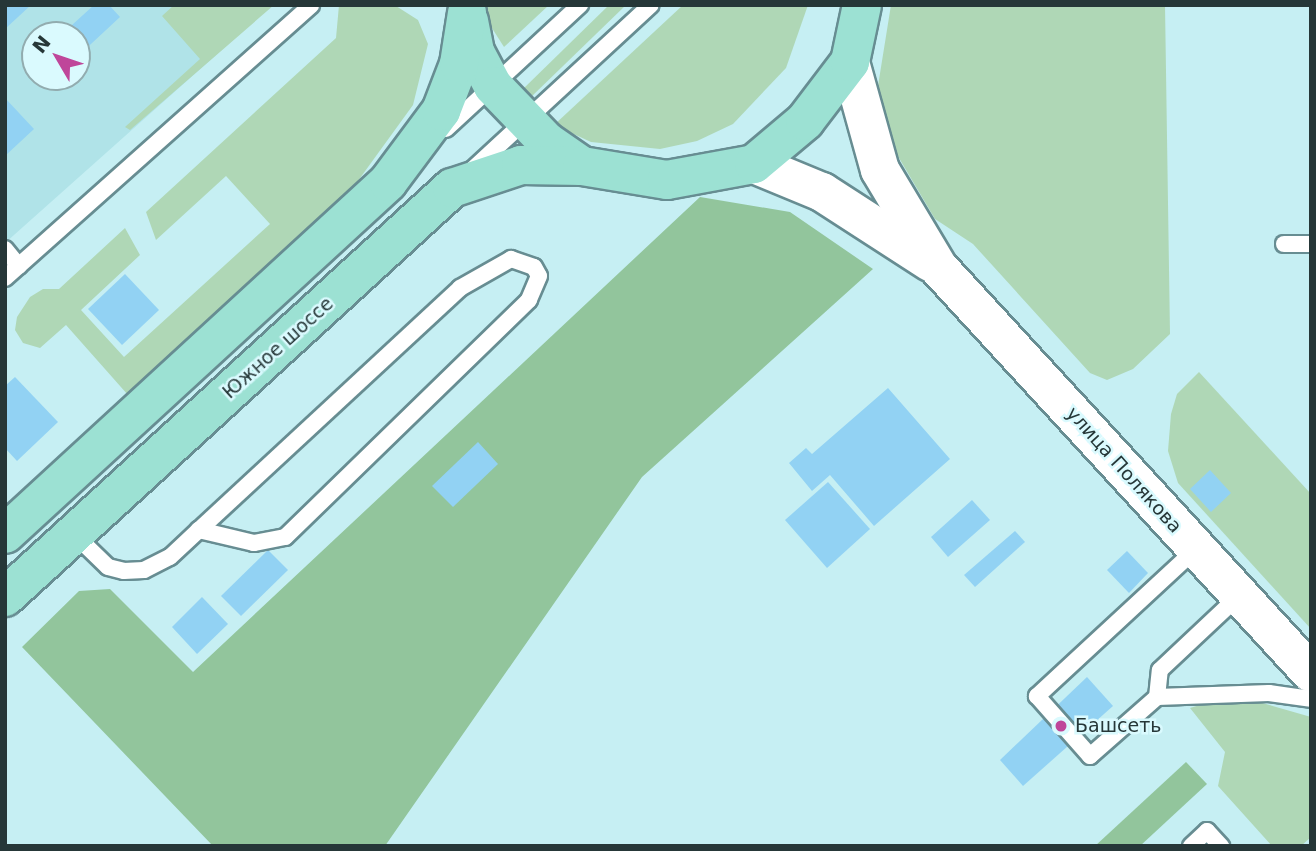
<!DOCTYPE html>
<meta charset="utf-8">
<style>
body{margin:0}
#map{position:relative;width:1316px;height:851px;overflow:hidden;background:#c6eff3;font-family:"DejaVu Sans",sans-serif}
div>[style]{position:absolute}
.built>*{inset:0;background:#b0e3e8}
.green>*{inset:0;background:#afd7b6}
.forest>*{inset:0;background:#92c59c}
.building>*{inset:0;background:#92d2f3}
.roads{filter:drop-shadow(2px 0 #678d92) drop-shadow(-2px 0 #678d92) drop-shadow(0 2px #678d92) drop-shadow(0 -2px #678d92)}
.service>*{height:16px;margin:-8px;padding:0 8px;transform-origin:8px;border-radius:8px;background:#fff}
.secondary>*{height:38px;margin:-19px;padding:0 19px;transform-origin:19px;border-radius:19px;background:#fff}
.primary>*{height:38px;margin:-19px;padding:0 19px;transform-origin:19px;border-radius:19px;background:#9ce1d3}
.dots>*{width:19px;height:19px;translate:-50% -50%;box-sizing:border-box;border:4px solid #dafafe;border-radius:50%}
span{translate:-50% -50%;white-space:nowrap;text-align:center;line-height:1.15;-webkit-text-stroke:5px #dafafe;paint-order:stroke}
.street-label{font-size:19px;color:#263738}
.poi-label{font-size:19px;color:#263738}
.left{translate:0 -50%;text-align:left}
.frame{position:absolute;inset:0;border:7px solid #263738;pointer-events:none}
.north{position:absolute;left:21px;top:21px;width:70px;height:70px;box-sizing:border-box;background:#dafafe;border:2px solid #92acaf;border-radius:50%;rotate:309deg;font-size:19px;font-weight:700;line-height:28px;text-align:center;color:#263738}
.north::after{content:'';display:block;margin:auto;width:24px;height:32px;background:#bf469a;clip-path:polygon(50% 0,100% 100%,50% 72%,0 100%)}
</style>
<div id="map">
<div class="built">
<i style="clip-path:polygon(evenodd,5px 5px,272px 5px,5px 243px,5px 5px,35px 35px,77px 35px,77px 77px,35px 77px,35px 35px)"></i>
</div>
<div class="green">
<i style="clip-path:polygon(174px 5px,274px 5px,130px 130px,125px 127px,200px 59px,162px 16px)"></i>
<i style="clip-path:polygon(339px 5px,396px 6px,418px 20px,428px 44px,413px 105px,355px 185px,128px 395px,66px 325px,40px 348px,23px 343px,15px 330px,17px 317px,30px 297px,43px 289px,59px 289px,125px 228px,140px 255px,81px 310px,124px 357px,270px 224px,226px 176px,156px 240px,146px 212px,336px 38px)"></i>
<i style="clip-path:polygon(487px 5px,549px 5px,504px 47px,490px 25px)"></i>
<i style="clip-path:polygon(609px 5px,626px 5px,530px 98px,522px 90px)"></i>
<i style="clip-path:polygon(683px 5px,808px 5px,786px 68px,733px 124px,697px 141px,660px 149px,591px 142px,554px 125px)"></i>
<i style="clip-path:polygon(891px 5px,1165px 5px,1170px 334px,1133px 369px,1107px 380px,1090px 373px,973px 244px,935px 219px,889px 141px,877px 92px)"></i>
<i style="clip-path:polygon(1199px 372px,1311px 494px,1311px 629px,1178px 483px,1168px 451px,1171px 414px,1177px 394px)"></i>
<i style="clip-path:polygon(1216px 700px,1259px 702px,1311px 717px,1311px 837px,1301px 846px,1272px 846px,1218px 786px,1225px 752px,1190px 708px)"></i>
</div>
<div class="forest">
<i style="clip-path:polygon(700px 197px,790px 212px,873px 269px,642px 477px,385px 846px,213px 846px,22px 647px,79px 591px,110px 589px,193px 672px)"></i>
<i style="clip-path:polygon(1186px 762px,1207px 784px,1140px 846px,1095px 846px)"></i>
</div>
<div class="building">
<i style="clip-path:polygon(5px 5px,31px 5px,5px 29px)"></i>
<i style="clip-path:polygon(94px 5px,109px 5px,120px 17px,77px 57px,77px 35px,61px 35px)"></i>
<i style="clip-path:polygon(5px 98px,34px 129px,5px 156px)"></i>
<i style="clip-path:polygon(125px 274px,159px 310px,122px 345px,88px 309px)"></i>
<i style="clip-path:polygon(15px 377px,58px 422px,17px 461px,5px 448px,5px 386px)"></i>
<i style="clip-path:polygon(888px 388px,950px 459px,874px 526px,830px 475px,812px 491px,789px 463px,806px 448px,812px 454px)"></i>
<i style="clip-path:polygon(478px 442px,498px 464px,453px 507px,432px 486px)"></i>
<i style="clip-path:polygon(1210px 470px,1231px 493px,1211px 512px,1190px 489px)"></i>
<i style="clip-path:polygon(828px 482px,870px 529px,827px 568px,785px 520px)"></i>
<i style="clip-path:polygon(972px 500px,990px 520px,948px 557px,931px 537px)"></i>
<i style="clip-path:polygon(1015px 531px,1025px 542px,975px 587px,964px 575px)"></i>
<i style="clip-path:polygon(268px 550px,288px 570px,241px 616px,221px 596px)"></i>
<i style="clip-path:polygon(1127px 551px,1148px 573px,1129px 593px,1107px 570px)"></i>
<i style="clip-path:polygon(202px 597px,228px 624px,197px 654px,172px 627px)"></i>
<i style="clip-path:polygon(1087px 677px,1113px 706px,1023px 786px,1000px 760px)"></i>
</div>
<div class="roads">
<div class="service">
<i style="left:446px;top:129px;width:183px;rotate:-42.8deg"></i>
<i style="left:472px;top:170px;width:243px;rotate:-42.7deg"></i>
<i style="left:1284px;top:244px;width:27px"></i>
<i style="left:5px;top:249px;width:22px;rotate:51deg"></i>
<i style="left:5px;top:278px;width:410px;rotate:-41.7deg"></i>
<i style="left:74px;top:534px;width:47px;rotate:44.1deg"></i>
<i style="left:108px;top:567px;width:16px;rotate:14deg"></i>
<i style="left:124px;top:571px;width:20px;rotate:-3deg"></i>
<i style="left:144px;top:570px;width:29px;rotate:-27deg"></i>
<i style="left:170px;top:557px;width:40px;rotate:-43deg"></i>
<i style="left:199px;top:530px;width:356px;rotate:-42.8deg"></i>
<i style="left:460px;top:288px;width:59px;rotate:-29.6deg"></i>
<i style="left:511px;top:259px;width:24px;rotate:19deg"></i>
<i style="left:534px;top:267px;width:10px;rotate:61deg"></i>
<i style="left:539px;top:276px;width:26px;rotate:113deg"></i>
<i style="left:529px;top:300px;width:340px;rotate:135.8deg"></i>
<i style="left:285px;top:537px;width:32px;rotate:169deg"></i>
<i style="left:254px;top:543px;width:57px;rotate:-166.7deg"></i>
<i style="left:1196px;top:549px;width:217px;rotate:137.2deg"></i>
<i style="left:1037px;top:696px;width:80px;rotate:48.5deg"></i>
<i style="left:1090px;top:756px;width:89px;rotate:-41.4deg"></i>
<i style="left:1157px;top:697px;width:112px;rotate:-2deg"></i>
<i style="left:1269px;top:693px;width:42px;rotate:8.1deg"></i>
<i style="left:1157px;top:697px;width:27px;rotate:-84deg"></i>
<i style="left:1160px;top:670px;width:110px;rotate:-43.2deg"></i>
<i style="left:1191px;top:846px;width:22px;rotate:-43deg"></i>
<i style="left:1207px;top:831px;width:21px;rotate:47deg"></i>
</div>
<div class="secondary">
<i style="left:850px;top:62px;width:112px;rotate:74.5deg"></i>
<i style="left:880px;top:170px;width:113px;rotate:59.1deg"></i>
<i style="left:938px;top:267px;width:551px;rotate:47.43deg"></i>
<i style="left:754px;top:164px;width:74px;rotate:22.4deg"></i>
<i style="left:822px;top:192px;width:129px;rotate:32.9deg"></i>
</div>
<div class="primary">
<i style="left:469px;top:21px;width:32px;rotate:79deg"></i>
<i style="left:475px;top:52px;width:38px;rotate:62deg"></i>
<i style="left:493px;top:86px;width:76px;rotate:46.1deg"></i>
<i style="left:546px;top:141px;width:44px;rotate:34.8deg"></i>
<i style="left:5px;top:534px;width:520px;rotate:-42.58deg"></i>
<i style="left:388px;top:182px;width:89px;rotate:-53.3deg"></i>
<i style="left:441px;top:111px;width:50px;rotate:-69deg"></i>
<i style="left:459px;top:64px;width:52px;rotate:-81.1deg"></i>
<i style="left:5px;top:597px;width:606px;rotate:-42.46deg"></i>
<i style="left:452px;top:188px;width:73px;rotate:-18.4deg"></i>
<i style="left:521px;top:165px;width:61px;rotate:0.9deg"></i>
<i style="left:582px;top:166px;width:86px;rotate:9.4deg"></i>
<i style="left:667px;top:180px;width:88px;rotate:-10.4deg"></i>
<i style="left:754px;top:164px;width:67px;rotate:-40.1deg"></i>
<i style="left:805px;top:121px;width:74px;rotate:-52.7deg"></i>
<i style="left:850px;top:62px;width:58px;rotate:-78.1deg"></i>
</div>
</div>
<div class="dots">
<i style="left:1061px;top:726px;background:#bf469a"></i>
</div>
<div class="street-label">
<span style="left:278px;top:348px;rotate:-42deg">Южное шоссе</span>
<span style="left:1124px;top:470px;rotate:48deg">улица Полякова</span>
</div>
<div class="poi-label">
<span class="left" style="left:1075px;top:726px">Башсеть</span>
</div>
<div class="frame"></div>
<div class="north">N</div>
</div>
